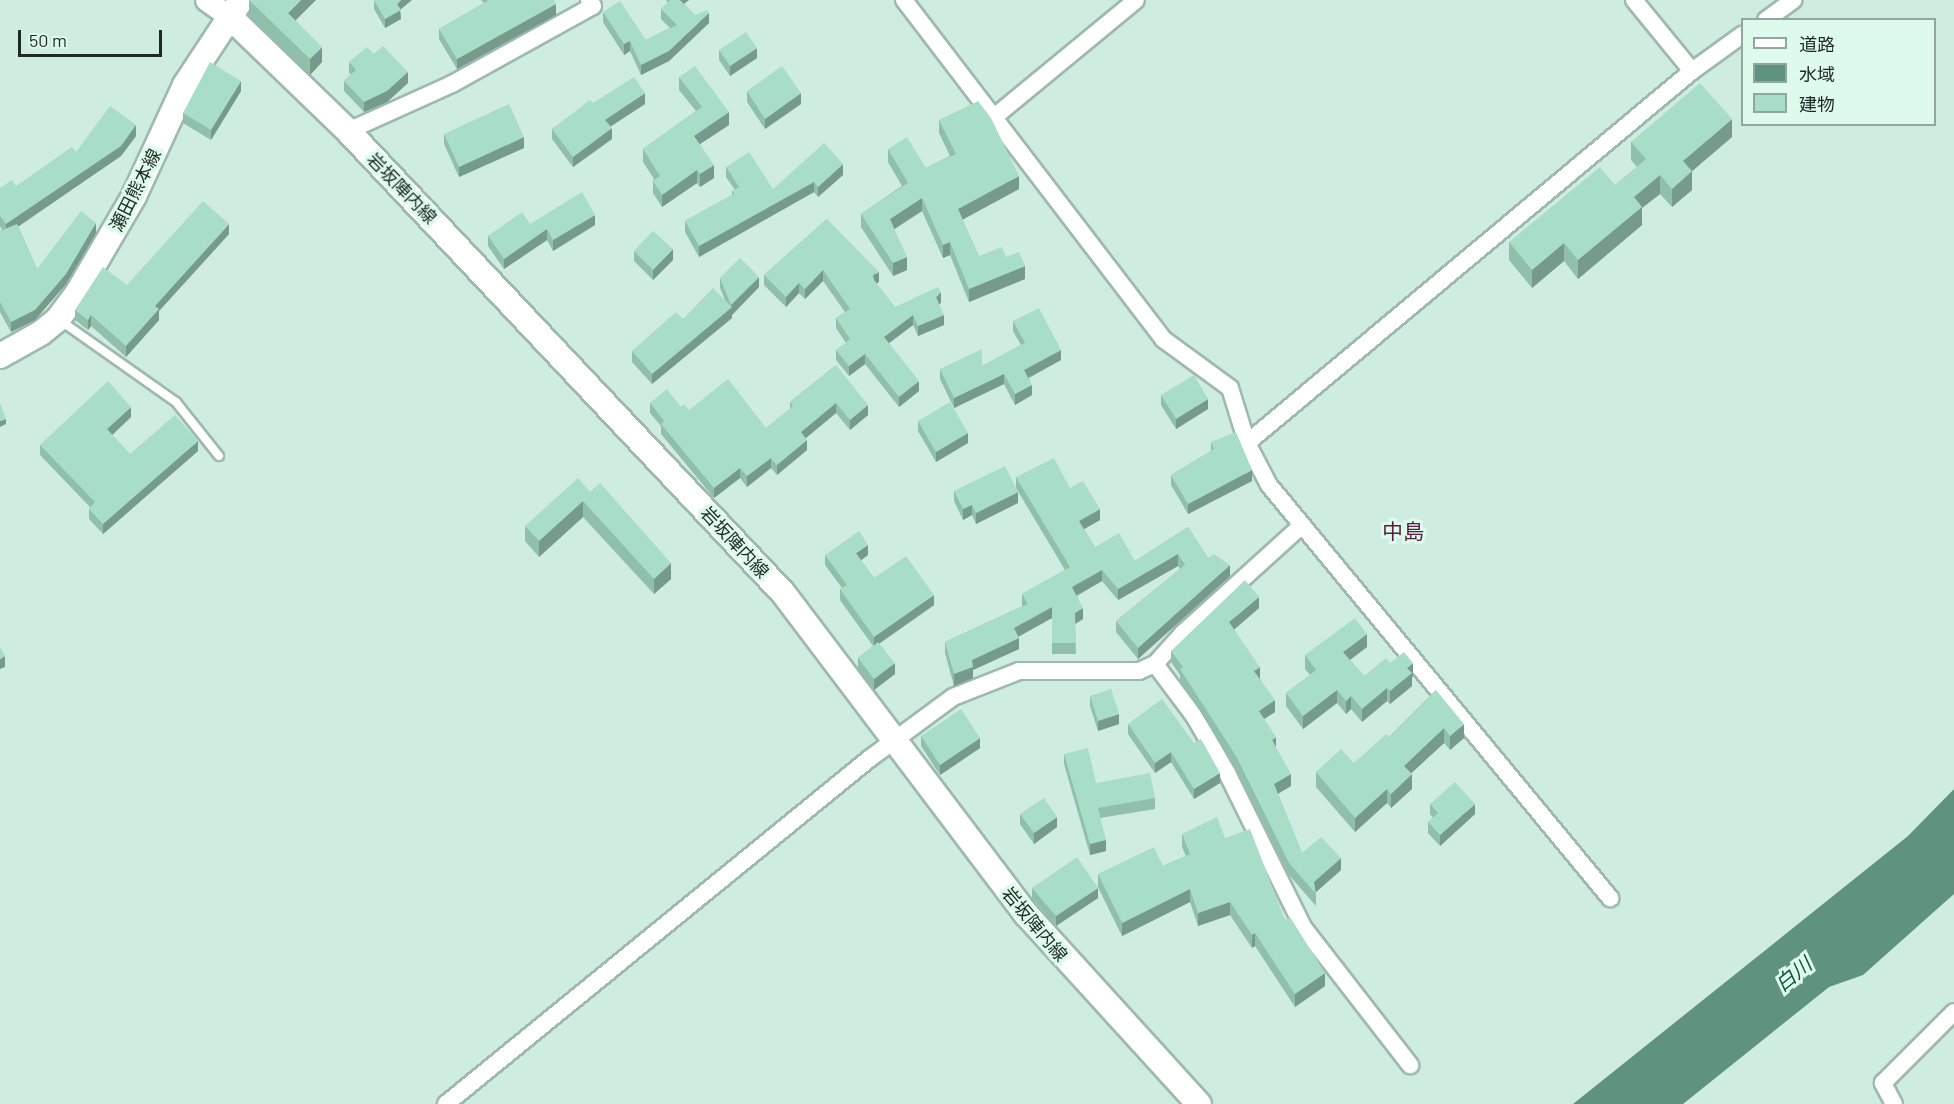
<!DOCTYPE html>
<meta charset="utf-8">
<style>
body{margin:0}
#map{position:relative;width:1954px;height:1104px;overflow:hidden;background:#cfece0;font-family:Barlow,"Noto Sans JP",sans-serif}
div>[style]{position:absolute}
.water>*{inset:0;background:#5f937f}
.roads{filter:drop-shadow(2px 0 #9eb9ae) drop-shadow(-2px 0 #9eb9ae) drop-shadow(0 2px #9eb9ae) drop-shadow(0 -2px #9eb9ae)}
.service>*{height:8px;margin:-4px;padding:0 4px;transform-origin:4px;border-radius:4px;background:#fff}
.minor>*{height:16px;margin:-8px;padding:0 8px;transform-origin:8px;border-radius:8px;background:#fff}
.tertiary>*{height:21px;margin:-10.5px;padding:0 10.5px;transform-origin:10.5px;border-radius:10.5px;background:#fff}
.secondary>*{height:24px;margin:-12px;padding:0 12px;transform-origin:12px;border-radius:12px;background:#fff}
.wall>*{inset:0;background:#90bfac}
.shaded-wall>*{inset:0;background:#769b8c}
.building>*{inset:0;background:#a8dec8}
span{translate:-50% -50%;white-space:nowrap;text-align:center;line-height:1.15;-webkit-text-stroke:6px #ddfaed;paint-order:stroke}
.street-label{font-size:18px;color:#1f2a25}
.water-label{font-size:20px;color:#0e543f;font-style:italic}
.quarter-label{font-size:21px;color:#591d42}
.legend{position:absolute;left:1741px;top:18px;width:195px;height:108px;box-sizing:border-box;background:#ddfaed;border:2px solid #91a79d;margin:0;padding:8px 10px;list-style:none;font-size:18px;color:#1f2a25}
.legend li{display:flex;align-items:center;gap:12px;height:30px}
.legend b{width:30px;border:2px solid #91a79d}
.scale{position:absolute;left:18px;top:30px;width:144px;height:27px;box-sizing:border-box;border:3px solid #1f2a25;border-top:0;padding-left:8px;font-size:18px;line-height:21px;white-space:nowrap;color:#1f2a25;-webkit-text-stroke:4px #ddfaed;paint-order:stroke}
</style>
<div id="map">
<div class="water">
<i style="clip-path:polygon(1954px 789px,1954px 894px,1863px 975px,1829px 987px,1683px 1104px,1573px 1104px,1908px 836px)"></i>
</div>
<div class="roads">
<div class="service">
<i style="left:61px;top:321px;width:141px;rotate:35.2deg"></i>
<i style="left:176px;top:402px;width:69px;rotate:51.5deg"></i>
</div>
<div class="minor">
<i style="left:904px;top:0;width:427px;rotate:52.6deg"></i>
<i style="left:1163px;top:339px;width:83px;rotate:36.2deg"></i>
<i style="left:1230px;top:388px;width:58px;rotate:72.8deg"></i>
<i style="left:1247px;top:443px;width:47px;rotate:62.4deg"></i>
<i style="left:1269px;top:485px;width:536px;rotate:50.45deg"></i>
<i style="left:1634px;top:0;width:92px;rotate:50.8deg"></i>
<i style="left:1766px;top:20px;width:34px;rotate:-36deg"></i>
<i style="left:993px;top:118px;width:185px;rotate:-39.5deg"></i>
<i style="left:348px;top:131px;width:114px;rotate:-24.3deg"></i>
<i style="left:452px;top:84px;width:161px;rotate:-29deg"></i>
<i style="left:593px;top:6px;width:7px;rotate:-124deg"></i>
<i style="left:1247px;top:443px;width:580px;rotate:-39.89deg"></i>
<i style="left:1692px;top:71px;width:62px;rotate:-35.8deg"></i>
<i style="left:1155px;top:664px;width:65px;rotate:53.1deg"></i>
<i style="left:1194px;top:716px;width:66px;rotate:59.9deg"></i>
<i style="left:1227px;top:773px;width:172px;rotate:63.7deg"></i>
<i style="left:1303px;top:927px;width:175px;rotate:52.2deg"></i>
<i style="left:446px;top:1104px;width:546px;rotate:-39.2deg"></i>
<i style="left:869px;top:759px;width:104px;rotate:-36.4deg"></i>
<i style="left:953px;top:697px;width:71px;rotate:-21.5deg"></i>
<i style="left:1019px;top:671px;width:120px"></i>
<i style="left:1139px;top:671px;width:17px;rotate:-24deg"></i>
<i style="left:1155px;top:664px;width:42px;rotate:-47.9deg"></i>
<i style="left:1183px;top:633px;width:159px;rotate:-42.2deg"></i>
<i style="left:1894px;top:1104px;width:24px;rotate:-118deg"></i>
<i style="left:1883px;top:1083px;width:100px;rotate:-45deg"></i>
</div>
<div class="tertiary">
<i style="left:206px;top:0;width:28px;rotate:35deg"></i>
</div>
<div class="secondary">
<i style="left:229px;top:16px;width:165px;rotate:44deg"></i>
<i style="left:348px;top:131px;width:636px;rotate:46.72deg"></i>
<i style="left:784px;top:594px;width:401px;rotate:52.9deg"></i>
<i style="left:1026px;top:914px;width:257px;rotate:47.7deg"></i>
<i style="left:0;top:356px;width:47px;rotate:-29.3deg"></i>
<i style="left:41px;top:333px;width:22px;rotate:-39deg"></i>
<i style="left:58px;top:319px;width:34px;rotate:-53deg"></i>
<i style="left:78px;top:292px;width:111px;rotate:-59.7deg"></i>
<i style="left:134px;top:196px;width:122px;rotate:-65.3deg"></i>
<i style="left:185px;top:85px;width:102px;rotate:-56.6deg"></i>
</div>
</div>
<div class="wall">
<i style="clip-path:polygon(249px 0,296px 21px,322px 62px,310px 75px,249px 16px)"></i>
<i style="clip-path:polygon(374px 0,400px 10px,401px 19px,385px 28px,374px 9px)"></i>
<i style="clip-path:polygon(481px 0,554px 0,556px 15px,457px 69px,439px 39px,439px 29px,484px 3px)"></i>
<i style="clip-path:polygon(666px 0,689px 0,684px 4px,695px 15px,709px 23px,669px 61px,641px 75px,630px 51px,624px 55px,603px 22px,603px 12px,646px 40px,670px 28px,661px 19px,661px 9px,668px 3px)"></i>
<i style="clip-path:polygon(719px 50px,757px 58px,730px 76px,719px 60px)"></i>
<i style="clip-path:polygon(374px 54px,408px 83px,387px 102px,364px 112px,344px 91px,344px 81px,351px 74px,349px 73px,349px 62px)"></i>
<i style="clip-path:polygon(679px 77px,729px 125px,700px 144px,714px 178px,700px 187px,697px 183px,662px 207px,653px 193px,653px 181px,654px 179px,643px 162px,643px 149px,696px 111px,679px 90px)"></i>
<i style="clip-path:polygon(241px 91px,211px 140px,183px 123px,183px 113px)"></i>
<i style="clip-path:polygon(747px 91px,801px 104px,765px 129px,747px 102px)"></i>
<i style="clip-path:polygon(593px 103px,645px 104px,610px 127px,612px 139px,573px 167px,552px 139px,552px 129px)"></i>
<i style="clip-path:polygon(939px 120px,1019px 189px,962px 220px,979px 256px,1006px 257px,1025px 279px,969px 302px,950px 255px,943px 258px,922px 211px,894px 229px,907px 270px,893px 276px,861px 227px,861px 214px,902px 186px,888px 162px,888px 149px,926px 168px,950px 156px,939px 133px)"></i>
<i style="clip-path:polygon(444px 134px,524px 148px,459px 177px,444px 144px)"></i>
<i style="clip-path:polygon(136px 136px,121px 156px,18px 226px,37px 269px,96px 233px,66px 284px,35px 320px,11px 332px,0 312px,0 231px,2px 230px,0 226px,0 188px,16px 186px,76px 152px)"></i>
<i style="clip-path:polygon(1732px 137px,1692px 171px,1692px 190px,1672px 207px,1660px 194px,1642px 208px,1642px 225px,1578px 279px,1564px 261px,1532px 288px,1509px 260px,1509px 242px,1615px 185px,1637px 167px,1631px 160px,1631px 142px)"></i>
<i style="clip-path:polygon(726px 167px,773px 189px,843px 175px,818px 197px,814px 192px,699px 257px,685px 232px,685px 221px,732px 195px,732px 191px,735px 190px,726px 177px)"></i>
<i style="clip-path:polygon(827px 219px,879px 282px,876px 284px,895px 307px,941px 303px,939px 304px,944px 325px,918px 336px,913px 325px,889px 343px,919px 391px,899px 407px,865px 364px,849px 376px,836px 360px,836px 350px,846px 343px,836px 328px,836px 318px,845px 312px,823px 281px,805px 299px,799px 293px,786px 307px,764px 285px,764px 275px)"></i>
<i style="clip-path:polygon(530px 224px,595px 225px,553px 251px,547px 240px,504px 269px,488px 246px,488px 236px)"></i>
<i style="clip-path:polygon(229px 234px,159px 311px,159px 320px,126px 357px,91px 326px,88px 330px,75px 320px,75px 310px,127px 285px)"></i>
<i style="clip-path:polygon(634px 251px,673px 260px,653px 280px,634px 261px)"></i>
<i style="clip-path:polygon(720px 278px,759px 287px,732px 315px,732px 318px,652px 384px,632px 362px,632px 351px,683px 319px,725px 300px,720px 288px)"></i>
<i style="clip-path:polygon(1013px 321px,1061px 360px,1029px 378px,1032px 395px,1015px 405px,1004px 384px,954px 408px,940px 379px,940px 369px,982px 366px,1021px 345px,1013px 331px)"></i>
<i style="clip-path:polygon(836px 365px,868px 415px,850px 430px,836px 413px,806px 438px,807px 450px,777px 475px,771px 468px,747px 487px,740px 478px,714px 498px,661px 434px,661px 426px,650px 413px,650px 403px,681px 407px,689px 410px,766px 428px,790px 409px,790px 402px)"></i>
<i style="clip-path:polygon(1161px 395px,1208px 409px,1176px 429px,1161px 405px)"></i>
<i style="clip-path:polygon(131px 417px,112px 435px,130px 454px,198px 451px,103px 534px,89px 519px,89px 509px,90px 507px,40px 455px,40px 445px)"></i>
<i style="clip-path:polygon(918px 421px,968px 443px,936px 462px,918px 431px)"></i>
<i style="clip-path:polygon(1211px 442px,1252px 481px,1188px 514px,1171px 485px,1171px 475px,1211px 451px)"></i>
<i style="clip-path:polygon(1016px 477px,1070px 488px,1100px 520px,1084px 529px,1095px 547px,1135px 561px,1188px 527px,1208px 558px,1230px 576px,1138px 659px,1116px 632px,1116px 621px,1180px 569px,1178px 566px,1118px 600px,1102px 581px,1077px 596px,1083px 619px,1075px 624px,1076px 654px,1052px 654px,1052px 618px,1018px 637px,1019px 649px,973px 670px,973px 678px,954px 686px,945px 653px,945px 642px,1023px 606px,1022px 605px,1022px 594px,1065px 570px,1016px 488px)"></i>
<i style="clip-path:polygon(954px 491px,1018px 503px,976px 524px,972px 515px,963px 520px,954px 501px)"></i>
<i style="clip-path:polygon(590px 492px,671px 579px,654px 594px,583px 517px,539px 557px,525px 541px,525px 526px)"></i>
<i style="clip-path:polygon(825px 555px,868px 555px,861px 560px,874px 578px,934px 605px,879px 644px,895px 674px,874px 690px,858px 668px,858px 658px,873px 646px,840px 600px,840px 589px,842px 588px,825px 565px)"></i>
<i style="clip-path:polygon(1259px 608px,1234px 629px,1260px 678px,1275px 712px,1264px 719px,1291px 786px,1278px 794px,1302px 853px,1341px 870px,1316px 892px,1316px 906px,1289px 875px,1236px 768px,1180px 680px,1180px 675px,1171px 662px,1171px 651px)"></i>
<i style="clip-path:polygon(1367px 647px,1350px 660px,1364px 676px,1390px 663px,1413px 676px,1412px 677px,1412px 686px,1390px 704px,1387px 701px,1362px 722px,1351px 709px,1346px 714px,1337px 703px,1303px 729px,1286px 706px,1286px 693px,1310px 675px,1305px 669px,1305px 655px)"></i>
<i style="clip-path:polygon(1436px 690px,1464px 738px,1450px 750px,1444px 743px,1411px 773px,1412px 789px,1391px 808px,1387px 803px,1355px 832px,1316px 787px,1316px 772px,1354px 763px,1389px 737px)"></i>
<i style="clip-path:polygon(1090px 696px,1119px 724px,1098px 731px,1090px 706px)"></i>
<i style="clip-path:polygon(1128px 724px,1220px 783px,1194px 799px,1171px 762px,1155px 773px,1128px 734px)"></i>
<i style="clip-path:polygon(921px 736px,980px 748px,940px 775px,921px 746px)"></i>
<i style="clip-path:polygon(1064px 754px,1096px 783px,1155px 798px,1155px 809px,1100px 818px,1106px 851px,1090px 855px,1064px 764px)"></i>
<i style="clip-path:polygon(1430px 804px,1475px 814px,1440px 846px,1428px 833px,1428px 822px,1433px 818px,1430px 814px)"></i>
<i style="clip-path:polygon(1020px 814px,1057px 827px,1034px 844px,1020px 824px)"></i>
<i style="clip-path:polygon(1182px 834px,1225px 838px,1285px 920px,1325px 986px,1295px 1007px,1255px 946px,1252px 948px,1230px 915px,1198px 926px,1190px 902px,1122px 936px,1098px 887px,1098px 874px,1163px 866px,1186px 856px,1182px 847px)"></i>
<i style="clip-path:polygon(1032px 888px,1098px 898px,1056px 926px,1032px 898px)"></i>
</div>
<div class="shaded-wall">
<i style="clip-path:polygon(301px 0,316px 0,288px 28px,288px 13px)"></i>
<i style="clip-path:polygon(401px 0,412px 0,400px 10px,401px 19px,385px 28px,385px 19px,397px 4px)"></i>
<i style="clip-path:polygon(678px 0,689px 0,678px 8px)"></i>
<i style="clip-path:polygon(556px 4px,556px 15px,457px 69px,457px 59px)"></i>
<i style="clip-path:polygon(709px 13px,709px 23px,669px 61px,641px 75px,641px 65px)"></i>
<i style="clip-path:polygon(630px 41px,630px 51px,624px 55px,624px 44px)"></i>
<i style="clip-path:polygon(322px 47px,322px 62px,310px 75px,310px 59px)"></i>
<i style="clip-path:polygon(757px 48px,757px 58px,730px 76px,730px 66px)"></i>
<i style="clip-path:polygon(408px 72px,408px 83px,387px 102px,364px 112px,364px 102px)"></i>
<i style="clip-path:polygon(241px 81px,241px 91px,211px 140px,211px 130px)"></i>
<i style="clip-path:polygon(645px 93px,645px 104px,605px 130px,605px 120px)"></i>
<i style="clip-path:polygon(801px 93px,801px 104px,765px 129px,765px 119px)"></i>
<i style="clip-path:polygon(729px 112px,729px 125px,694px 148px,694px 136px)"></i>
<i style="clip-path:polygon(1732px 119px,1732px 137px,1683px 179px,1683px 161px)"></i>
<i style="clip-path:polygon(136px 125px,136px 136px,121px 156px,6px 235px,6px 224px)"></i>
<i style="clip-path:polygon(612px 128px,612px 139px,573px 167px,573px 157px)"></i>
<i style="clip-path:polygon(524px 137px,524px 148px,459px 177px,459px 167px)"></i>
<i style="clip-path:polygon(843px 164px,843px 175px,818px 197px,818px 187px)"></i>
<i style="clip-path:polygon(714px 165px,714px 178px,700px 187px,700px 174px)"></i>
<i style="clip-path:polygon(697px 170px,697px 183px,662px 207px,662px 195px)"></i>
<i style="clip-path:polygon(1692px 171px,1692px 190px,1672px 207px,1672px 189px)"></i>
<i style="clip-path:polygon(1660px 175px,1660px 194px,1642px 208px,1642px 225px,1578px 279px,1578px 260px,1634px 197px)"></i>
<i style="clip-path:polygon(1019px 176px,1019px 189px,958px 222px,958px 209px)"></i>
<i style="clip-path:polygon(814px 182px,814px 192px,699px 257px,699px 246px)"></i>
<i style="clip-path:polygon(922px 198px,922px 211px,890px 232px,890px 219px)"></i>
<i style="clip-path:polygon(595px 215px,595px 225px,553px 251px,553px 240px)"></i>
<i style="clip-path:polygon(96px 223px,96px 233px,66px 284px,35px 320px,11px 332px,11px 322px)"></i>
<i style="clip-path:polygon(229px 224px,229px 234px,159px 311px,159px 320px,126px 357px,126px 346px,155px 306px)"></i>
<i style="clip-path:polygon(547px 229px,547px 240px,504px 269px,504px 259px)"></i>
<i style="clip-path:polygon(950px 242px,950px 255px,943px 258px,943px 245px)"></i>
<i style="clip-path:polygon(1564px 243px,1564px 261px,1532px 288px,1532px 270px)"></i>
<i style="clip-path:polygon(673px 249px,673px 260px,653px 280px,653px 270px)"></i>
<i style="clip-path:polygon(907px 257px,907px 270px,893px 276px,893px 263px)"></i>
<i style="clip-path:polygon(1025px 266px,1025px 279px,969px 302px,969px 289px)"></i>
<i style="clip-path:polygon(823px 270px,823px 281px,805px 299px,805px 289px)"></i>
<i style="clip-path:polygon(879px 272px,879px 282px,873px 285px,873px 275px)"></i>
<i style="clip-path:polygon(759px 277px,759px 287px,732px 315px,732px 318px,652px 384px,652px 374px,731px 308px,731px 305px)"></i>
<i style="clip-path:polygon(799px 283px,799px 293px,786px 307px,786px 297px)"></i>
<i style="clip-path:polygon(941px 292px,941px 303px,936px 307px,936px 297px)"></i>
<i style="clip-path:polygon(91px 315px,91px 326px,88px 330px,88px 320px)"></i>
<i style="clip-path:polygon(913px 315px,913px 325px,884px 347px,884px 337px)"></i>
<i style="clip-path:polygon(944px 315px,944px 325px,918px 336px,918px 326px)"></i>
<i style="clip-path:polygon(1061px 350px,1061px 360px,1024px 380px,1024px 370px)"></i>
<i style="clip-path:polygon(865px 354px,865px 364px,849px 376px,849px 366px)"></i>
<i style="clip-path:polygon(1004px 374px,1004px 384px,954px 408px,954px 398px)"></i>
<i style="clip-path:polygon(919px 381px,919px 391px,899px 407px,899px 397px)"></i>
<i style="clip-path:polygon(1032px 385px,1032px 395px,1015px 405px,1015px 394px)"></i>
<i style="clip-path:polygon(1208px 399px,1208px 409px,1176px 429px,1176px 419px)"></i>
<i style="clip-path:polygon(836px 403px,836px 413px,801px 442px,801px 432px)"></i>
<i style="clip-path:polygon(868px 405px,868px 415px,850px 430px,850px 420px)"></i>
<i style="clip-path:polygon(131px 407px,131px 417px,107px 440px,107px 429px)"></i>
<i style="clip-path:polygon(6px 419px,6px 424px,0 427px,0 421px)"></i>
<i style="clip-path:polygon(968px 433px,968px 443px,936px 462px,936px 452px)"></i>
<i style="clip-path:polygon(807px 440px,807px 450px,777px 475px,777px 465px)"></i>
<i style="clip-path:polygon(198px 441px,198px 451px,103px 534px,103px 524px)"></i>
<i style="clip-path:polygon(771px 458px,771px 468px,747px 487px,747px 476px)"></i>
<i style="clip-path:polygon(740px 468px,740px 478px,714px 498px,714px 488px)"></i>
<i style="clip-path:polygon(1252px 470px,1252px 481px,1188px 514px,1188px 504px)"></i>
<i style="clip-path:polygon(1018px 492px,1018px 503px,976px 524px,976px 513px)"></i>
<i style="clip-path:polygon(583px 501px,583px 517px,539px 557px,539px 541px)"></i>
<i style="clip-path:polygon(972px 505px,972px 515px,963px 520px,963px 509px)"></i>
<i style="clip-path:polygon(1100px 509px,1100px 520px,1079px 532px,1079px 521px)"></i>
<i style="clip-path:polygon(868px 545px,868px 555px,856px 564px,856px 553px)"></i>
<i style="clip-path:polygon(1178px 554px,1178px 566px,1118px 600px,1118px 589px)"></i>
<i style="clip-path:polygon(671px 563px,671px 579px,654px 594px,654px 579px)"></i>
<i style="clip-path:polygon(1230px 565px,1230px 576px,1138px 659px,1138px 648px)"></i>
<i style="clip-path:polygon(1102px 570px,1102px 581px,1072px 598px,1072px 587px)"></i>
<i style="clip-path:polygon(934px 595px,934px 605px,874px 647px,874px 637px)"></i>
<i style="clip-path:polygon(1259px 597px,1259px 608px,1229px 634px,1229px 622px)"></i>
<i style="clip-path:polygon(1052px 607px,1052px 618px,1014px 639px,1014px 628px)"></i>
<i style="clip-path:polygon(1083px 608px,1083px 619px,1075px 624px,1075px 613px)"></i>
<i style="clip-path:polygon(1367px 634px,1367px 647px,1343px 665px,1343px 652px)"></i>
<i style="clip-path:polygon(1019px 638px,1019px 649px,973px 670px,973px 678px,954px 686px,954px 674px,972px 660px)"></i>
<i style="clip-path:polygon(5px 656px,5px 667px,0 669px,0 659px)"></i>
<i style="clip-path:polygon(895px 663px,895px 674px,874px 690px,874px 679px)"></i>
<i style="clip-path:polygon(1413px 663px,1413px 676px,1412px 677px,1412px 686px,1390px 704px,1390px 691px,1407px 668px)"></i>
<i style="clip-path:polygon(1260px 667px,1260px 678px,1254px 682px,1254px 671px)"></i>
<i style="clip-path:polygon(1387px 688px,1387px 701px,1362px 722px,1362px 709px)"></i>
<i style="clip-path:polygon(1337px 690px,1337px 703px,1303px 729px,1303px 716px)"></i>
<i style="clip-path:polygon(1351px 696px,1351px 709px,1346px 714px,1346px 701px)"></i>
<i style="clip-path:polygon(1275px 700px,1275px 712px,1259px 722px,1259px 711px)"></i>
<i style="clip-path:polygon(1119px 714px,1119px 724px,1098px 731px,1098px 721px)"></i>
<i style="clip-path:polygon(1464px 724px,1464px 738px,1450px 750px,1450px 736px)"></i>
<i style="clip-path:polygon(1444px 728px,1444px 743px,1404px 780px,1404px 766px)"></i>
<i style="clip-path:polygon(1276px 737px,1276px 748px,1272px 740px)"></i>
<i style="clip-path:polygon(980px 738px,980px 748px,940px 775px,940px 765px)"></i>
<i style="clip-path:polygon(1171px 752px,1171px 762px,1155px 773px,1155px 763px)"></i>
<i style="clip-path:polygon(1220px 773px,1220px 783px,1194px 799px,1194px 789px)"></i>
<i style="clip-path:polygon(1291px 774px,1291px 786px,1274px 796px,1274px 784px)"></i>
<i style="clip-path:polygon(1412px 774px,1412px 789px,1391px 808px,1391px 794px)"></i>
<i style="clip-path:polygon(1387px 789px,1387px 803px,1355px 832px,1355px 818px)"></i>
<i style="clip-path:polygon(1475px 804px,1475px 814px,1440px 846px,1440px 835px)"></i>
<i style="clip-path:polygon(1057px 817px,1057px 827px,1034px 844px,1034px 833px)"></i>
<i style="clip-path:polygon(1106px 840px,1106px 851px,1090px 855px,1090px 844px)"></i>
<i style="clip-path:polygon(1341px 858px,1341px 870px,1315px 893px,1314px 882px)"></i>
<i style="clip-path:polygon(1098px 888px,1098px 898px,1056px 926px,1056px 916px)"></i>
<i style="clip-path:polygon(1190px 889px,1190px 902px,1122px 936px,1122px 923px)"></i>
<i style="clip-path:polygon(1230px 902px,1230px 915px,1198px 926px,1198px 913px)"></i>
<i style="clip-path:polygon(1255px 933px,1255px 946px,1252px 948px,1252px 935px)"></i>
<i style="clip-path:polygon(1325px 973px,1325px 986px,1295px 1007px,1295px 994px)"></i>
</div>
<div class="building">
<i style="clip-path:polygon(249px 0,301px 0,288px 13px,322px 47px,310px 59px)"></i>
<i style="clip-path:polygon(374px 0,401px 0,397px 4px,401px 10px,385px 19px)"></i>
<i style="clip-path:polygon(489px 0,554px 0,556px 4px,457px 59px,439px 29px)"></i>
<i style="clip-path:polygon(670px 0,680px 0,695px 15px,707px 10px,709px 13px,669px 51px,641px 65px,630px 41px,624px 44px,603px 12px,620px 1px,646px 40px,677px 25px,661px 9px)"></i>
<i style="clip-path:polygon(746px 32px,757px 48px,730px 66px,719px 50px)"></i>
<i style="clip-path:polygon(383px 46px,408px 72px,387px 91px,364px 102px,344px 81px,356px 70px,349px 62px,367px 47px,374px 54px)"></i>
<i style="clip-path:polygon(210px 62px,241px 81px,211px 130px,183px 113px)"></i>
<i style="clip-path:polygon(695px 66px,729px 112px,694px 136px,714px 165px,700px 174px,697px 170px,662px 195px,653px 181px,660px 176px,643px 149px,702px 107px,679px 77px)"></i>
<i style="clip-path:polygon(782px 66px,801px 93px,765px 119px,747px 91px)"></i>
<i style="clip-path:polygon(634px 77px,645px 93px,605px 120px,612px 128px,573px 157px,552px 129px,590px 100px,593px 103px)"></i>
<i style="clip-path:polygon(1700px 83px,1732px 119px,1683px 161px,1692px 171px,1672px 189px,1660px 175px,1634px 197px,1642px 207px,1578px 260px,1564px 243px,1532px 270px,1509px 242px,1600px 167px,1615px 185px,1646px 159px,1631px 142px)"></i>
<i style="clip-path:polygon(978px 101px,991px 118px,1019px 176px,958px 209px,979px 256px,1002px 247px,1006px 257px,1019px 252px,1025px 266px,969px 289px,950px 242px,943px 245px,922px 198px,890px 219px,907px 257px,893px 263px,861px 214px,908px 183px,888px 149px,907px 137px,926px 168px,956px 154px,939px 120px)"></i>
<i style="clip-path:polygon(509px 104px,524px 137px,459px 167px,444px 134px)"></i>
<i style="clip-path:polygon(110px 106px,136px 125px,121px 146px,6px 224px,0 216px,0 188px,12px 180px,16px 186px,72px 147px,76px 152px)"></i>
<i style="clip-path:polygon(824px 143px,843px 164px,818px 187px,814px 182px,699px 246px,685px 221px,734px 194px,732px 191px,739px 187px,726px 167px,749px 152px,773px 189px)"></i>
<i style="clip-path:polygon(582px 192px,595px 215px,553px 240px,547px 229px,504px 259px,488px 236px,522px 212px,530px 224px)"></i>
<i style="clip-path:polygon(203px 201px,229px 224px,155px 306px,159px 309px,126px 346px,91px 315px,88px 320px,75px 310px,103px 267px,127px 285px)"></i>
<i style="clip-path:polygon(81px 211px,96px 223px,66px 274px,35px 310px,11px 322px,0 302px,0 231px,17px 224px,37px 269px)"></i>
<i style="clip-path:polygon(827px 219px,879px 272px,873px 275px,874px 280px,895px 307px,938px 287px,941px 292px,936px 297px,944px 315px,918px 326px,913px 315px,884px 337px,919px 381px,899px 397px,865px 354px,849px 366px,836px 350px,850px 339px,836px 318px,850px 309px,823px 270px,805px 289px,799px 283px,786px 297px,764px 275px)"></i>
<i style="clip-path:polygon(653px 231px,673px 249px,653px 270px,634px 251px)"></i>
<i style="clip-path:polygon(740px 258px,759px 277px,731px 305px,720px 278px)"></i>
<i style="clip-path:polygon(713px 288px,732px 307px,652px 374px,632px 351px,676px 312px,683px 319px)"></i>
<i style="clip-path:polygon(1039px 308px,1061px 350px,1024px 370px,1032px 385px,1015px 394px,1004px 374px,954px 398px,940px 369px,982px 349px,982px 366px,1025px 343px,1013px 321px)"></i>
<i style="clip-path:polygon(836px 365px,868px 405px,850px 420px,836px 403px,801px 432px,807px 440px,777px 465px,771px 458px,747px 476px,740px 468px,714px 488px,661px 424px,664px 421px,650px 403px,667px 389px,681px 407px,684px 404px,689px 410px,728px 379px,766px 428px,793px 406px,790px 402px)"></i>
<i style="clip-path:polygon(1194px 375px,1208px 399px,1176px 419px,1161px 395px)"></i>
<i style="clip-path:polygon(108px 381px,131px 407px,107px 429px,130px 454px,175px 415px,198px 441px,103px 524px,89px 509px,95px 502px,40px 445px)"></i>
<i style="clip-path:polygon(950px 402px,968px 433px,936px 452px,918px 421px)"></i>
<i style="clip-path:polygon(0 403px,6px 419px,0 421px)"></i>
<i style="clip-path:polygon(1236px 432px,1252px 470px,1188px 504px,1171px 475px,1214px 449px,1211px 442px)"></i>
<i style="clip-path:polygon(1054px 458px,1070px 488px,1083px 481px,1100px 509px,1079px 521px,1095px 547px,1119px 533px,1135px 561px,1188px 527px,1208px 558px,1214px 554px,1230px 565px,1138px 648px,1116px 621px,1185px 565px,1178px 554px,1118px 589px,1102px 570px,1072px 587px,1083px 608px,1075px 613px,1076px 643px,1052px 643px,1052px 607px,1014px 628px,1019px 638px,972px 660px,973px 667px,954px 674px,945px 642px,1028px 604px,1022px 594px,1070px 567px,1016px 477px)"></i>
<i style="clip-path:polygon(1005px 466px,1018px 492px,976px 513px,972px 505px,963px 509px,954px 491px)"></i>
<i style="clip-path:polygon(578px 478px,590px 492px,600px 483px,671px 563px,654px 579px,583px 501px,539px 541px,525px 526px)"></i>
<i style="clip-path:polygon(859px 531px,868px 545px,856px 553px,874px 578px,906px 556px,934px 595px,874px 637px,840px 589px,847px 585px,825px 555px)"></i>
<i style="clip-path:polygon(1245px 580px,1259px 597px,1229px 622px,1260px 667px,1254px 671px,1275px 700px,1259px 711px,1276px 737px,1272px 740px,1291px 774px,1274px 784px,1302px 853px,1321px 837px,1341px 858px,1314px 882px,1316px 894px,1289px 863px,1236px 756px,1180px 669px,1183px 667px,1171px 651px)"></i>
<i style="clip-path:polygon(1355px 618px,1367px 634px,1343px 652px,1364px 676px,1386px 658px,1390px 663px,1404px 652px,1413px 663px,1407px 668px,1412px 673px,1390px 691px,1387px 688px,1362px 709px,1351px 696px,1346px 701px,1337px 690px,1303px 716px,1286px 693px,1316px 670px,1305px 655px)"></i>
<i style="clip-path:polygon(878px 642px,895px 663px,874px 679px,858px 658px)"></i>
<i style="clip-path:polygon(0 647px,5px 656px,0 659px)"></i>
<i style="clip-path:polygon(1111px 689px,1119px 714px,1098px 721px,1090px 696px)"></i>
<i style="clip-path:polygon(1436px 690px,1464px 724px,1450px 736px,1444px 728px,1404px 766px,1412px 774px,1391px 794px,1387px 789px,1355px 818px,1316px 772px,1341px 749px,1354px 763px,1386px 734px,1389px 737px)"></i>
<i style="clip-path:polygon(1162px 699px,1194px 743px,1201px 739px,1220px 773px,1194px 789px,1171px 752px,1155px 763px,1128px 724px)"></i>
<i style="clip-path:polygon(961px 709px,980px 738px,940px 765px,921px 736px)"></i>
<i style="clip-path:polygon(1088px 748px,1096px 783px,1150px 773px,1155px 798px,1098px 808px,1106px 840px,1090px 844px,1064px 754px)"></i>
<i style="clip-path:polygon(1455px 782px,1475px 804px,1440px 835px,1428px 822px,1438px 813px,1430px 804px)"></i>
<i style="clip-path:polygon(1044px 798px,1057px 817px,1034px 833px,1020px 814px)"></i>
<i style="clip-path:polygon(1217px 817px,1225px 838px,1250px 829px,1285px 920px,1290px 917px,1325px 973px,1295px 994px,1255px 933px,1252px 935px,1230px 902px,1198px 913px,1190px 889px,1122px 923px,1098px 874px,1154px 847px,1163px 866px,1190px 854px,1182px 834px)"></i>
<i style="clip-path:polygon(1077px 857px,1098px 888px,1056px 916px,1032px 888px)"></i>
</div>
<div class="street-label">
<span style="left:402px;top:188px;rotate:46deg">岩坂陣内線</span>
<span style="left:135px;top:190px;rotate:-63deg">瀬田熊本線</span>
<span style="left:735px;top:542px;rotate:47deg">岩坂陣内線</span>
<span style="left:1035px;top:924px;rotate:50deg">岩坂陣内線</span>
</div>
<div class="water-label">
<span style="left:1793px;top:974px;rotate:-39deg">白川</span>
</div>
<div class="quarter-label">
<span style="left:1403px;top:531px">中島</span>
</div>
<ul class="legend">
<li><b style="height:8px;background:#fff"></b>道路</li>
<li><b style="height:16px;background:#5f937f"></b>水域</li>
<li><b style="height:16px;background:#a8dec8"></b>建物</li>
</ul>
<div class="scale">50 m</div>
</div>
